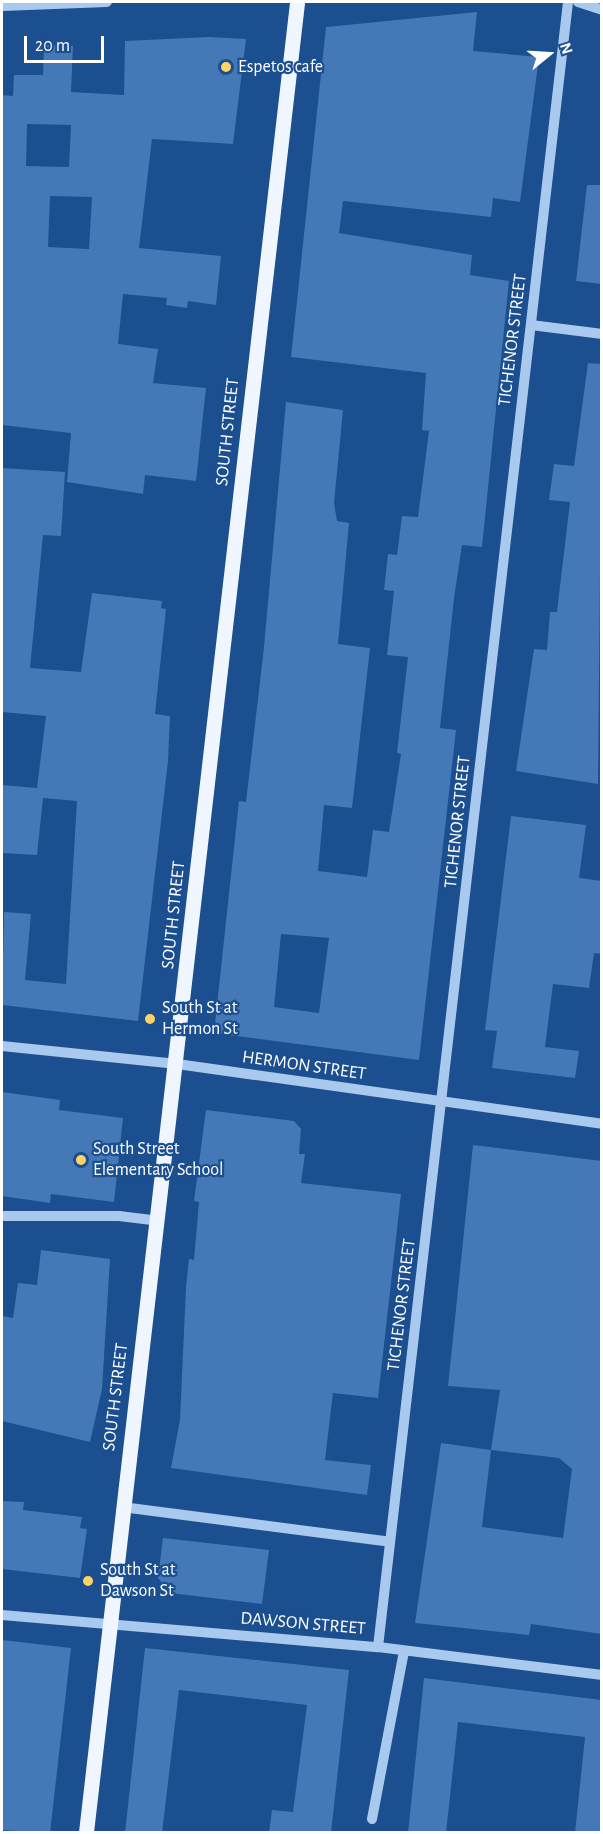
<!DOCTYPE html>
<style>
body{margin:0}
#map{position:relative;width:603px;height:1834px;overflow:hidden;background:#1b4f8f;font-family:"Alegreya Sans",sans-serif}
div>[style]{position:absolute}
.building>*{inset:0;background:#4478b7}
.minor>*{height:10px;margin:-5px;padding:0 5px;transform-origin:5px;border-radius:5px;background:#a9c9ee}
.major>*{height:15px;margin:-7.5px;padding:0 7.5px;transform-origin:7.5px;border-radius:7.5px;background:#f0f6ff}
.dots>*{width:16px;height:16px;translate:-50% -50%;box-sizing:border-box;border:3px solid #1b4f8f;border-radius:50%}
span{translate:-50% -50%;white-space:nowrap;text-align:center;line-height:1.15;-webkit-text-stroke:4.5px #1b4f8f;paint-order:stroke}
.poi-label{font-size:18px;color:#fff}
.left{translate:0 -50%;text-align:left}
.street-label{font-size:18px;color:#fff}
.frame{position:absolute;inset:0;border:3px solid #fff;pointer-events:none}
.north{position:absolute;left:519px;top:24px;width:60px;height:60px;-webkit-text-stroke:4px #1b4f8f;paint-order:stroke;rotate:72deg;font-size:16px;font-weight:700;line-height:24px;text-align:center;color:#fff}
.north::after{content:'';display:block;margin:auto;width:21px;height:27px;background:#fff;clip-path:polygon(50% 0,100% 100%,50% 72%,0 100%)}
.scale{position:absolute;left:24px;top:36px;width:80px;height:27px;box-sizing:border-box;border:3px solid #fff;border-top:0;padding-left:8px;font-size:18px;line-height:21px;white-space:nowrap;color:#fff;-webkit-text-stroke:4px #1b4f8f;paint-order:stroke}
</style>
<div id="map">
<div class="building">
<i style="clip-path:polygon(evenodd,477px 12px,473px 51px,539px 57px,520px 202px,493px 198px,491px 217px,343px 201px,339px 233px,472px 255px,470px 275px,509px 281px,482px 547px,462px 545px,454px 598px,440px 728px,456px 730px,419px 1060px,214px 1033px,239px 801px,246px 802px,264px 647px,286px 402px,343px 410px,334px 503px,337px 521px,349px 523px,338px 644px,370px 648px,352px 808px,324px 805px,318px 871px,367px 877px,373px 830px,389px 832px,401px 754px,397px 753px,408px 657px,387px 655px,394px 591px,384px 590px,388px 554px,397px 555px,402px 516px,418px 517px,429px 431px,422px 430px,426px 373px,291px 357px,326px 27px,477px 12px,281px 934px,329px 938px,319px 1013px,274px 1007px,281px 934px)"></i>
<i style="clip-path:polygon(evenodd,209px 37px,246px 39px,233px 144px,152px 139px,139px 248px,221px 256px,216px 305px,188px 301px,187px 308px,166px 305px,167px 298px,123px 294px,118px 344px,158px 349px,153px 383px,206px 388px,196px 481px,145px 475px,143px 494px,67px 482px,71px 433px,2px 425px,2px 95px,13px 96px,14px 75px,43px 75px,44px 45px,73px 46px,71px 92px,124px 95px,125px 41px,209px 37px,27px 124px,71px 125px,69px 167px,26px 166px,27px 124px,209px 37px,50px 196px,92px 197px,89px 249px,48px 247px,50px 196px)"></i>
<i style="clip-path:polygon(587px 185px,602px 185px,602px 284px,576px 281px)"></i>
<i style="clip-path:polygon(588px 363px,602px 364px,598px 784px,516px 771px,534px 649px,547px 650px,550px 612px,557px 612px,570px 502px,549px 500px,554px 464px,574px 466px)"></i>
<i style="clip-path:polygon(2px 468px,65px 472px,61px 536px,43px 535px,30px 668px,81px 672px,92px 593px,162px 601px,161px 608px,166px 609px,155px 714px,170px 716px,168px 761px,138px 1021px,2px 1005px,4px 912px,31px 914px,25px 980px,66px 984px,77px 801px,43px 798px,37px 855px,2px 853px,2px 785px,37px 788px,46px 716px,2px 712px)"></i>
<i style="clip-path:polygon(511px 816px,586px 825px,579px 878px,602px 881px,602px 954px,594px 953px,589px 988px,553px 984px,545px 1047px,579px 1051px,575px 1078px,492px 1068px,497px 1031px,485px 1030px)"></i>
<i style="clip-path:polygon(2px 1092px,60px 1100px,59px 1110px,123px 1118px,114px 1202px,51px 1194px,50px 1203px,2px 1196px)"></i>
<i style="clip-path:polygon(206px 1110px,294px 1121px,301px 1129px,299px 1154px,305px 1154px,301px 1183px,401px 1194px,378px 1398px,333px 1393px,325px 1460px,371px 1465px,367px 1495px,171px 1468px,180px 1420px,186px 1287px,189px 1259px,194px 1260px,199px 1202px,194px 1201px)"></i>
<i style="clip-path:polygon(evenodd,473px 1145px,602px 1161px,602px 1634px,531px 1624px,529px 1635px,415px 1623px,441px 1443px,491px 1450px,500px 1390px,448px 1386px,473px 1145px,491px 1450px,559px 1458px,572px 1469px,563px 1538px,482px 1527px,491px 1450px)"></i>
<i style="clip-path:polygon(41px 1250px,110px 1259px,102px 1389px,90px 1442px,2px 1421px,2px 1316px,13px 1318px,18px 1283px,37px 1285px)"></i>
<i style="clip-path:polygon(2px 1501px,24px 1502px,23px 1510px,82px 1517px,80px 1528px,87px 1529px,80px 1578px,2px 1569px)"></i>
<i style="clip-path:polygon(163px 1538px,269px 1550px,262px 1604px,170px 1593px,158px 1578px)"></i>
<i style="clip-path:polygon(2px 1640px,71px 1648px,50px 1833px,2px 1830px)"></i>
<i style="clip-path:polygon(145px 1648px,349px 1670px,331px 1833px,269px 1833px,272px 1810px,293px 1812px,307px 1705px,179px 1690px,162px 1833px,125px 1833px)"></i>
<i style="clip-path:polygon(424px 1678px,602px 1700px,602px 1833px,575px 1833px,585px 1737px,458px 1722px,446px 1833px,408px 1833px)"></i>
</div>
<div class="minor">
<i style="left:578px;top:2px;width:25px;rotate:18deg"></i>
<i style="left:2px;top:6px;width:105px;rotate:-2.2deg"></i>
<i style="left:531px;top:325px;width:72px;rotate:7.2deg"></i>
<i style="left:2px;top:1046px;width:176px;rotate:5.9deg"></i>
<i style="left:177px;top:1064px;width:429px;rotate:8deg"></i>
<i style="left:2px;top:1216px;width:117px"></i>
<i style="left:119px;top:1216px;width:39px;rotate:7deg"></i>
<i style="left:122px;top:1507px;width:270px;rotate:7.4deg"></i>
<i style="left:2px;top:1615px;width:377px;rotate:4.9deg"></i>
<i style="left:378px;top:1647px;width:226px;rotate:7.1deg"></i>
<i style="left:378px;top:1647px;width:1656px;rotate:-83.41deg"></i>
<i style="left:372px;top:1819px;width:170px;rotate:-79.2deg"></i>
</div>
<div class="major">
<i style="left:86px;top:1832px;width:1842px;rotate:-83.42deg"></i>
</div>
<div class="dots">
<i style="left:226px;top:67px;background:#ffd166"></i>
<i style="left:150px;top:1019px;background:#ffd166"></i>
<i style="left:81px;top:1160px;background:#ffd166"></i>
<i style="left:88px;top:1581px;background:#ffd166"></i>
</div>
<div class="poi-label">
<span class="left" style="left:238px;top:67px">Espetos cafe</span>
<span class="left" style="left:162px;top:1019px">South St at<br>Hermon St</span>
<span class="left" style="left:93px;top:1160px">South Street<br>Elementary School</span>
<span class="left" style="left:100px;top:1581px">South St at<br>Dawson St</span>
</div>
<div class="street-label">
<span style="left:513px;top:340px;rotate:-83deg">TICHENOR STREET</span>
<span style="left:228px;top:432px;rotate:-84deg">SOUTH STREET</span>
<span style="left:458px;top:822px;rotate:-84deg">TICHENOR STREET</span>
<span style="left:174px;top:915px;rotate:-84deg">SOUTH STREET</span>
<span style="left:304px;top:1066px;rotate:8deg">HERMON STREET</span>
<span style="left:402px;top:1305px;rotate:-83deg">TICHENOR STREET</span>
<span style="left:116px;top:1397px;rotate:-83deg">SOUTH STREET</span>
<span style="left:303px;top:1624px;rotate:5deg">DAWSON STREET</span>
</div>
<div class="frame"></div>
<div class="north">N</div>
<div class="scale">20 m</div>
</div>
